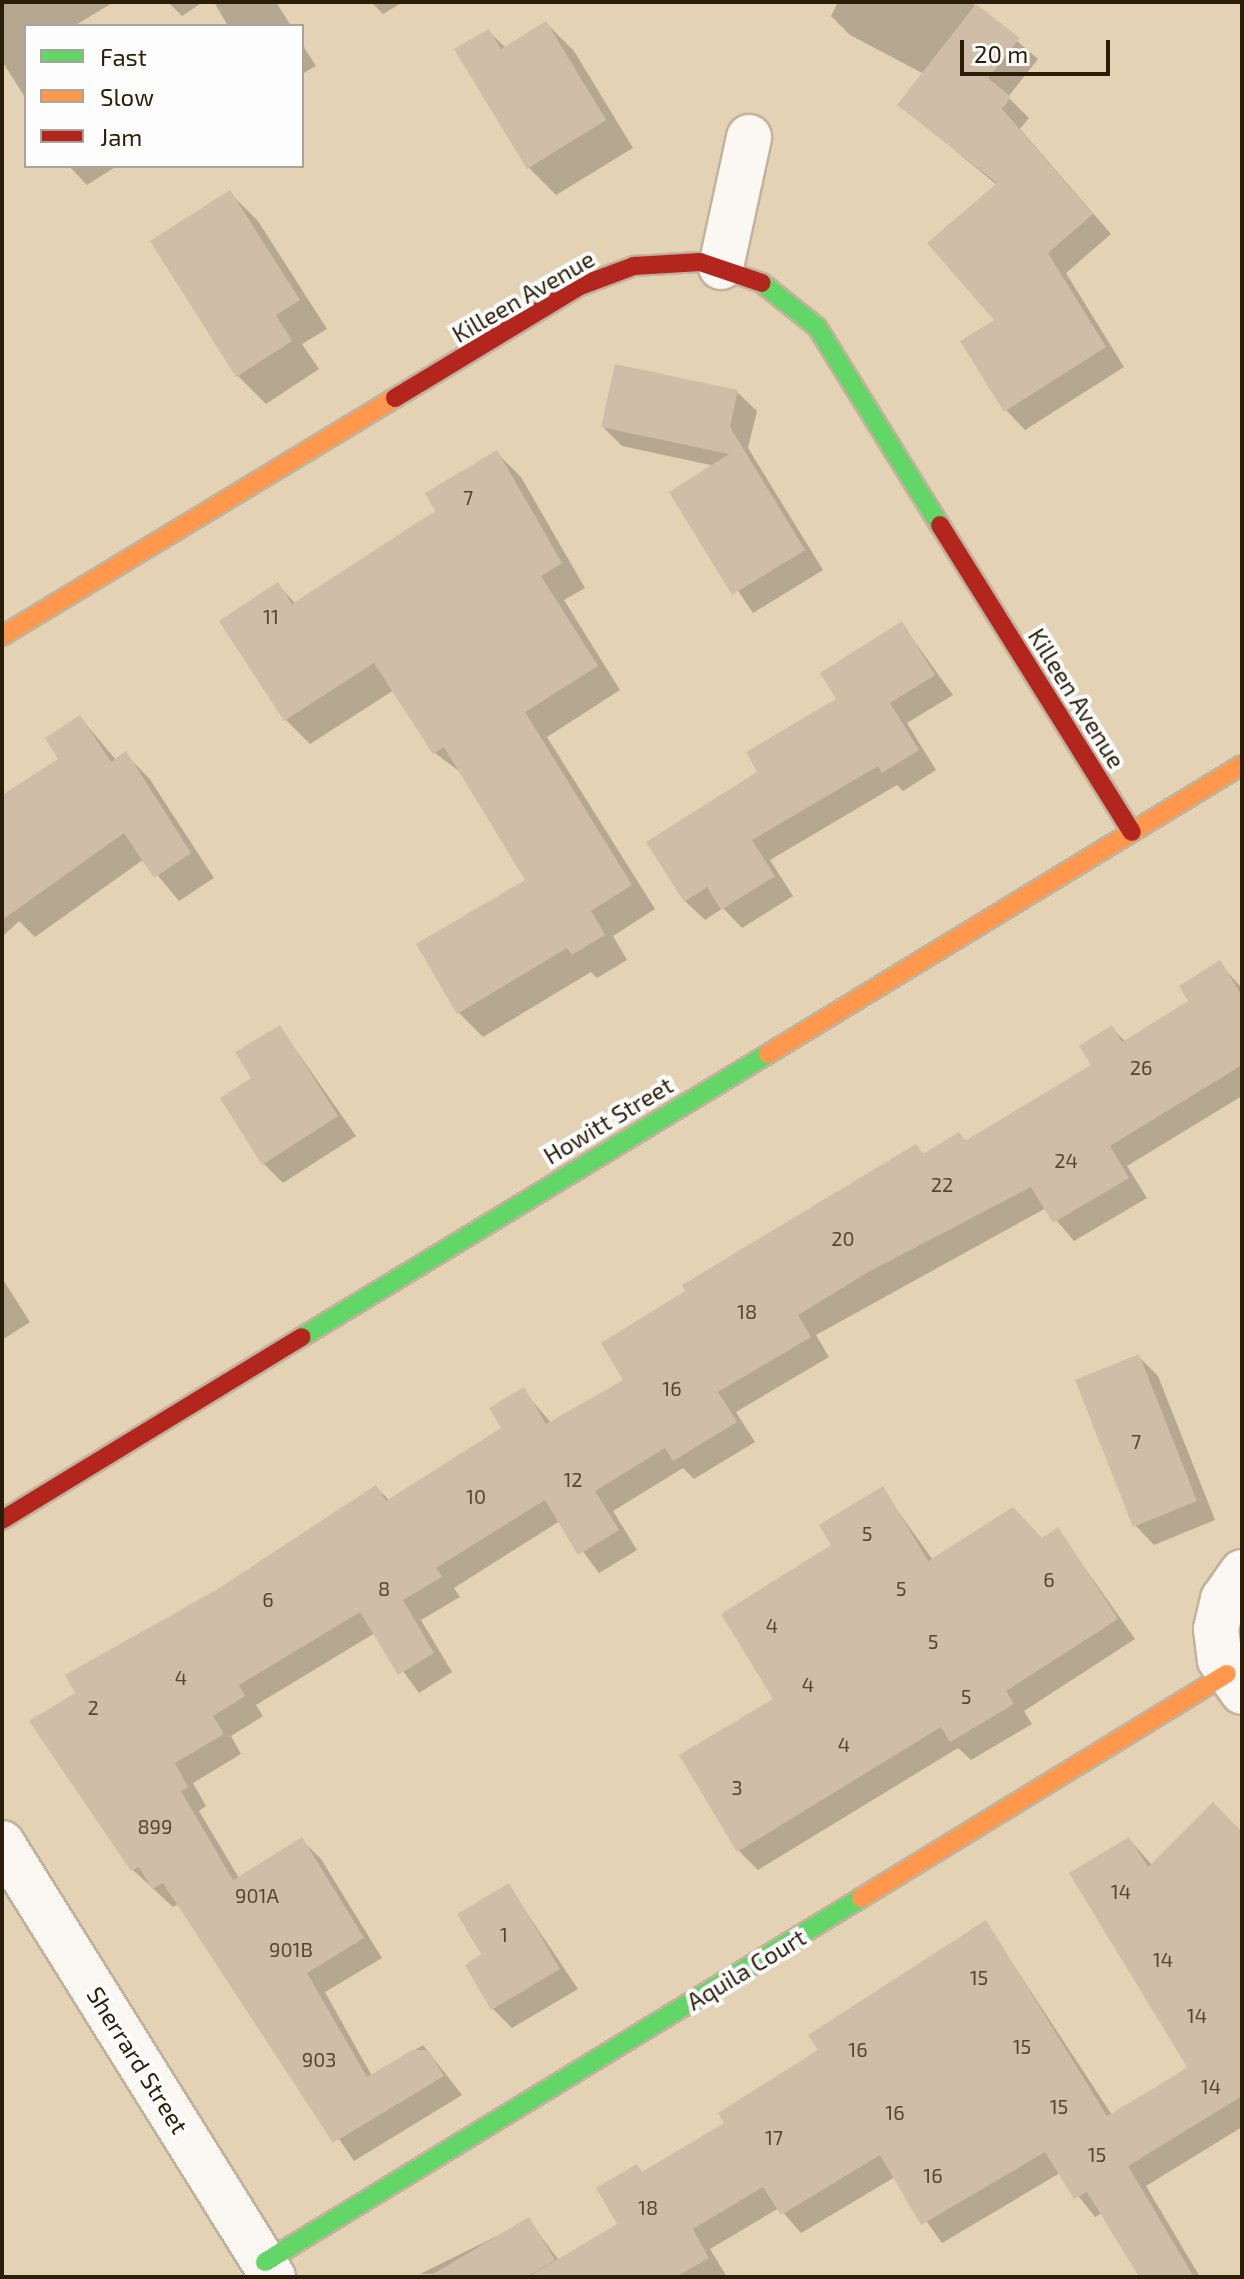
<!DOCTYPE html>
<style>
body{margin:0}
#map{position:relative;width:1244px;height:2279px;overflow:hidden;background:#e4d2b5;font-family:"Exo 2",sans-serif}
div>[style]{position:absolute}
.shadow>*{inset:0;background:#0003}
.building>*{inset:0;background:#d0bda8}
.roads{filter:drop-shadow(2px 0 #c1b29b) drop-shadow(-2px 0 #c1b29b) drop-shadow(0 2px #c1b29b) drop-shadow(0 -2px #c1b29b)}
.street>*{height:44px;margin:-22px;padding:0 22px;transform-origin:22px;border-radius:22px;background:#fbf8f4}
.fast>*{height:18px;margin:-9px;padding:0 9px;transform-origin:9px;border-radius:9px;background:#63d668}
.slow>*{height:18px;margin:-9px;padding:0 9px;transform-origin:9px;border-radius:9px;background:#ff974d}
.jam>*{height:18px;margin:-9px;padding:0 9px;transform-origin:9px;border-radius:9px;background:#b3261e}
span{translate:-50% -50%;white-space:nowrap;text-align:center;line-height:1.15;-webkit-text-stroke:8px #fdfdfd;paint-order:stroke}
.number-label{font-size:20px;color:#544631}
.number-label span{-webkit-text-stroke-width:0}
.street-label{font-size:24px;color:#2a1e08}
.frame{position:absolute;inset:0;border:4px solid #2a1e08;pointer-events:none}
.legend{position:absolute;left:24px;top:24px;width:280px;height:144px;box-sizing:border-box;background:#fdfdfd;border:2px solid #a9a49b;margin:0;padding:10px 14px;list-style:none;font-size:24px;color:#2a1e08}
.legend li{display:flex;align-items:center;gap:16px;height:40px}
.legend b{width:40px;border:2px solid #a9a49b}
.scale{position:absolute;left:960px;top:40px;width:150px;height:36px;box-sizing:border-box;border:4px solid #2a1e08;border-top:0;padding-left:10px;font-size:24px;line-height:28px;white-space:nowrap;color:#2a1e08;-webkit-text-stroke:6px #fdfdfd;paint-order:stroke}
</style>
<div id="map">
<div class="shadow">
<i style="clip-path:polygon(2px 2px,114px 2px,74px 26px,26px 26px,26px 99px,2px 61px)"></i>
<i style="clip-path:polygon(168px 2px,203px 2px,182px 16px)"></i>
<i style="clip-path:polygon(214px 2px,276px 2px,291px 26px,228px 26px)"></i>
<i style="clip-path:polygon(371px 2px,403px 2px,383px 14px)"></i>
<i style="clip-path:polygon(838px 2px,971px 2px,1038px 59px,1008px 97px,1029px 118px,1020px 129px,1111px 234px,1066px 273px,1124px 367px,1025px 430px,1006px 410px,997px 185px,900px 105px,924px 74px,850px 35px,831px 16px)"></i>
<i style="clip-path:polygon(546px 23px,574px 51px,633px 148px,556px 195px,529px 168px,488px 31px,506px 48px)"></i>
<i style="clip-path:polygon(302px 44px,316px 66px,302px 74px)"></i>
<i style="clip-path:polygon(69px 166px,117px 166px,87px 185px)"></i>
<i style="clip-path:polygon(230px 193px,258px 221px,327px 329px,302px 344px,319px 369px,266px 404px,238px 376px)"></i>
<i style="clip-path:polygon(737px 392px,757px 411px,748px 448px,823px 570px,753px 613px,671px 492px,715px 466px,622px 446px,603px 427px)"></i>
<i style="clip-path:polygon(497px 453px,521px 477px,585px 588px,564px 600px,620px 690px,547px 737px,655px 909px,613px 936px,627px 960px,597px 978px,591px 972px,483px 1037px,459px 1013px,418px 945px,528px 880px,463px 774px,435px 753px,394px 690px,310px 744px,286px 720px,278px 585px,296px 604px,438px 511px)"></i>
<i style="clip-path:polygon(902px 624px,953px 695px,907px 723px,936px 770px,903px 791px,897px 785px,770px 860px,793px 896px,742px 928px,723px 908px,705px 920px,685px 901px,760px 772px,839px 700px)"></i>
<i style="clip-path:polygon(80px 717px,116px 760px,125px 754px,149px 778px,214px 878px,179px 901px,144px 859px,35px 937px,19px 921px,2px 937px,2px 798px,60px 759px)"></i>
<i style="clip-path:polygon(1219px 963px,1242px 988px,1242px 1096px,1127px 1166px,1147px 1198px,1074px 1241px,1046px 1208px,816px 1335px,829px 1357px,736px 1412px,755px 1442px,694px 1479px,683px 1468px,613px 1511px,637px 1550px,599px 1573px,560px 1521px,454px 1588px,460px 1597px,421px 1620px,452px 1672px,419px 1693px,375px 1633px,256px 1705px,263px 1716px,231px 1736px,241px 1754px,193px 1783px,206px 1806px,199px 1811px,239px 1878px,302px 1840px,321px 1859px,382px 1958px,325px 1992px,372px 2076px,423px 2045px,462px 2095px,354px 2161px,179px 1904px,173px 1907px,133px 1870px,78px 1694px,376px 1487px,390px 1501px,504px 1429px,523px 1390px,552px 1424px,626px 1381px,916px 1147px,925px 1155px,959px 1134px,967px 1142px,1094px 1066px,1112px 1028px,1126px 1042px,1191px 1002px)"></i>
<i style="clip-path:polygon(280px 1027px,356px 1136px,283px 1183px,264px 1164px,254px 1078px)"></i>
<i style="clip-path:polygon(2px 1278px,30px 1322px,2px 1340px)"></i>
<i style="clip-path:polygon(1139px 1357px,1158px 1376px,1215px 1520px,1154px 1545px,1135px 1525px)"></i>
<i style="clip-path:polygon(882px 1489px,933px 1560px,1042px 1540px,1058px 1530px,1135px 1639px,1024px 1711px,1032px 1724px,971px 1760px,958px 1748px,758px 1870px,739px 1851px,775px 1700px,834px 1546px)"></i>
<i style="clip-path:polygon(1242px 1834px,1242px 2127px,1146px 2186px,1200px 2277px,1141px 2277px,1102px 2213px,1095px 2217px,1060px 2173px,942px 2243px,895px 2177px,801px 2233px,779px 2208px,710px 2249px,727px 2277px,582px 2277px,620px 2225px,636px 2166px,643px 2173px,726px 2124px,986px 1923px,1112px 2115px,1189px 2068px,1129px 1839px,1152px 1865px)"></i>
<i style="clip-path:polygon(508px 1885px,578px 1989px,512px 2028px,493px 2009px,484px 1955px)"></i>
<i style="clip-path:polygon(529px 2220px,571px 2277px,420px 2274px)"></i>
</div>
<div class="building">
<i style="clip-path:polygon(976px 4px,1020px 38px,988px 78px,1011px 97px,1002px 109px,1093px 214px,1048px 253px,1106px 347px,1004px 412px,960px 341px,994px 320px,927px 243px,997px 183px,897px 105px)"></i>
<i style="clip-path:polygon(546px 21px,606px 120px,527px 169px,454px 49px,489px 29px,501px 49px)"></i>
<i style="clip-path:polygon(230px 190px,300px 300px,276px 315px,292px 341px,236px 377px,150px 241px)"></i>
<i style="clip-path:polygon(615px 364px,738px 390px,730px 427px,805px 550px,732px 595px,669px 492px,729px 454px,601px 427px)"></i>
<i style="clip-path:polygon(497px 450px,562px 563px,541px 576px,598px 666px,525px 712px,632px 885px,591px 911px,605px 935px,572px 955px,567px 948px,457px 1014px,416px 944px,525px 880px,444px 747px,433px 754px,374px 663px,284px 721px,219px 621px,278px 582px,292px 604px,435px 511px,425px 493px)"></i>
<i style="clip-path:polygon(902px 621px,935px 675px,890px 703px,919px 750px,882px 773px,878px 766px,752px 840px,775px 876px,721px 910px,707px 887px,684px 902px,646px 842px,757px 772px,746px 752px,836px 699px,820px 673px)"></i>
<i style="clip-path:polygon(80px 715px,111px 762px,126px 751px,191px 853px,154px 878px,124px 833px,2px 920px,2px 795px,58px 759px,45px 738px)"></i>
<i style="clip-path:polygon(1220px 960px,1242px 996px,1242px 1065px,1110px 1146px,1129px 1178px,1053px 1223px,1031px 1187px,870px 1271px,798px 1315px,811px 1337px,718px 1392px,737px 1422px,673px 1461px,665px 1448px,595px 1491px,619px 1530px,578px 1555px,545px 1500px,436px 1568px,442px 1577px,403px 1600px,434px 1653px,398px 1675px,360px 1612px,239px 1685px,245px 1696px,213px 1716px,224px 1734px,175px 1763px,188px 1787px,181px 1791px,233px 1880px,302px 1837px,364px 1938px,307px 1973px,367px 2077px,412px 2050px,428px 2050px,444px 2076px,333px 2143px,163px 1883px,152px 1889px,139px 1867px,131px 1871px,29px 1721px,75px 1693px,65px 1675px,216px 1590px,376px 1485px,386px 1501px,501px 1428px,489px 1408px,524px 1387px,546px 1424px,623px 1380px,601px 1343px,685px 1291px,682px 1285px,916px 1144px,923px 1154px,959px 1132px,965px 1141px,1091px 1065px,1079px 1046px,1112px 1025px,1122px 1042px,1188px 1001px,1179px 986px)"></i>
<i style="clip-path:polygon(280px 1025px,338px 1116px,262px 1165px,220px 1098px,251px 1078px,235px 1052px)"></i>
<i style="clip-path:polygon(1139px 1354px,1197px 1501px,1133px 1527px,1075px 1380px)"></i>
<i style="clip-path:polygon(883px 1486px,928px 1561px,1013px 1507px,1042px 1538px,1058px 1527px,1118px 1619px,1006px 1691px,1014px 1704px,950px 1742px,941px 1727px,737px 1852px,679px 1755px,773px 1699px,721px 1614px,831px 1545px,819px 1525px)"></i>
<i style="clip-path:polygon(1213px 1802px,1242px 1832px,1242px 2096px,1128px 2166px,1194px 2277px,1139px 2277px,1087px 2192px,1074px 2199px,1045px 2152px,921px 2225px,880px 2155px,781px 2215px,763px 2187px,693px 2229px,709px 2258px,676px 2277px,528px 2277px,617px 2224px,596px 2188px,637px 2164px,642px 2172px,724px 2123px,718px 2113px,818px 2050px,808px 2035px,986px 1920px,1107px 2116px,1174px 2076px,1187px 2067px,1069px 1873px,1129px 1837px,1148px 1867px)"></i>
<i style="clip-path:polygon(509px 1883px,560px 1969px,491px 2010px,465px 1965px,481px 1954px,457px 1914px)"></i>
<i style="clip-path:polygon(529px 2217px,555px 2260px,527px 2277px,428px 2277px)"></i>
</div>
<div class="roads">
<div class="street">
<i style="left:721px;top:267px;width:133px;rotate:-77.8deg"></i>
<i style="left:1242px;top:1572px;width:33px;rotate:125deg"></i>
<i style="left:1223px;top:1599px;width:31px;rotate:103deg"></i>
<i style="left:1216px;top:1629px;width:31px;rotate:83deg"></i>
<i style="left:1220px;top:1660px;width:39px;rotate:55deg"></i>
<i style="left:2px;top:1843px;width:512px;rotate:58.02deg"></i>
</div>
<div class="fast">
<i style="left:762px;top:283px;width:70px;rotate:38.7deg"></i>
<i style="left:817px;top:327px;width:233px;rotate:58.2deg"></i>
<i style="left:302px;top:1337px;width:545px;rotate:-31.27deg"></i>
<i style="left:265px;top:2262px;width:698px;rotate:-31.41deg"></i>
</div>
<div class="slow">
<i style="left:2px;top:636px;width:459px;rotate:-31.2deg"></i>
<i style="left:768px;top:1054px;width:555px;rotate:-31.37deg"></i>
<i style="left:861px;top:1898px;width:429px;rotate:-31.5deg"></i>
</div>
<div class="jam">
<i style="left:395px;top:398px;width:216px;rotate:-31.2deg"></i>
<i style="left:580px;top:286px;width:58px;rotate:-20.3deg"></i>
<i style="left:634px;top:266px;width:66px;rotate:-3.5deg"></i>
<i style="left:700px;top:262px;width:65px;rotate:18.7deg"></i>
<i style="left:940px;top:525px;width:362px;rotate:58deg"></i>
<i style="left:2px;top:1520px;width:351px;rotate:-31.4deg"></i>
</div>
</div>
<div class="number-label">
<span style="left:468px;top:497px">7</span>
<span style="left:271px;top:616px">11</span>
<span style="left:1141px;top:1067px">26</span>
<span style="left:1066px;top:1160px">24</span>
<span style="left:942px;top:1184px">22</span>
<span style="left:843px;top:1238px">20</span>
<span style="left:747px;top:1311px">18</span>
<span style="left:672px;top:1388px">16</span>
<span style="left:1136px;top:1441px">7</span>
<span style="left:573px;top:1479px">12</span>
<span style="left:476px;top:1496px">10</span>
<span style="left:867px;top:1533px">5</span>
<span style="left:1049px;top:1579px">6</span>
<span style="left:384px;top:1588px">8</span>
<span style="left:901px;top:1588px">5</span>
<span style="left:268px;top:1599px">6</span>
<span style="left:772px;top:1625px">4</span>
<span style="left:933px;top:1641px">5</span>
<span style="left:181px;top:1677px">4</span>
<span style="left:808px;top:1684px">4</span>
<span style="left:966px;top:1696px">5</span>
<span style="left:93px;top:1707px">2</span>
<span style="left:844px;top:1744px">4</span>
<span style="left:737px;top:1787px">3</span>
<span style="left:155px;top:1826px">899</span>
<span style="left:1121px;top:1891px">14</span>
<span style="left:257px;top:1895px">901A</span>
<span style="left:504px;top:1934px">1</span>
<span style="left:291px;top:1949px">901B</span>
<span style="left:1163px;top:1959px">14</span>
<span style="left:979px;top:1977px">15</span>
<span style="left:1197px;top:2015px">14</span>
<span style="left:1022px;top:2046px">15</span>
<span style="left:858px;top:2049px">16</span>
<span style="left:319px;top:2059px">903</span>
<span style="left:1211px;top:2086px">14</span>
<span style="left:1059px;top:2106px">15</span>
<span style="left:895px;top:2112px">16</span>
<span style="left:774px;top:2137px">17</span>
<span style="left:1097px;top:2154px">15</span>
<span style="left:933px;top:2175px">16</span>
<span style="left:648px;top:2207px">18</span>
</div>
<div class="street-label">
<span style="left:523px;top:296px;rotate:-30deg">Killeen Avenue</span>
<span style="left:1077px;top:698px;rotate:58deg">Killeen Avenue</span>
<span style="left:608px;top:1120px;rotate:-31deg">Howitt Street</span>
<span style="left:746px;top:1969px;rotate:-31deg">Aquila Court</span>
<span style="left:138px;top:2060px;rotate:58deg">Sherrard Street</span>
</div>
<div class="frame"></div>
<ul class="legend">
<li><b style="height:10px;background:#63d668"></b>Fast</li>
<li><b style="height:10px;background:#ff974d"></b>Slow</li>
<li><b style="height:10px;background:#b3261e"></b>Jam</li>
</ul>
<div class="scale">20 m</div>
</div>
